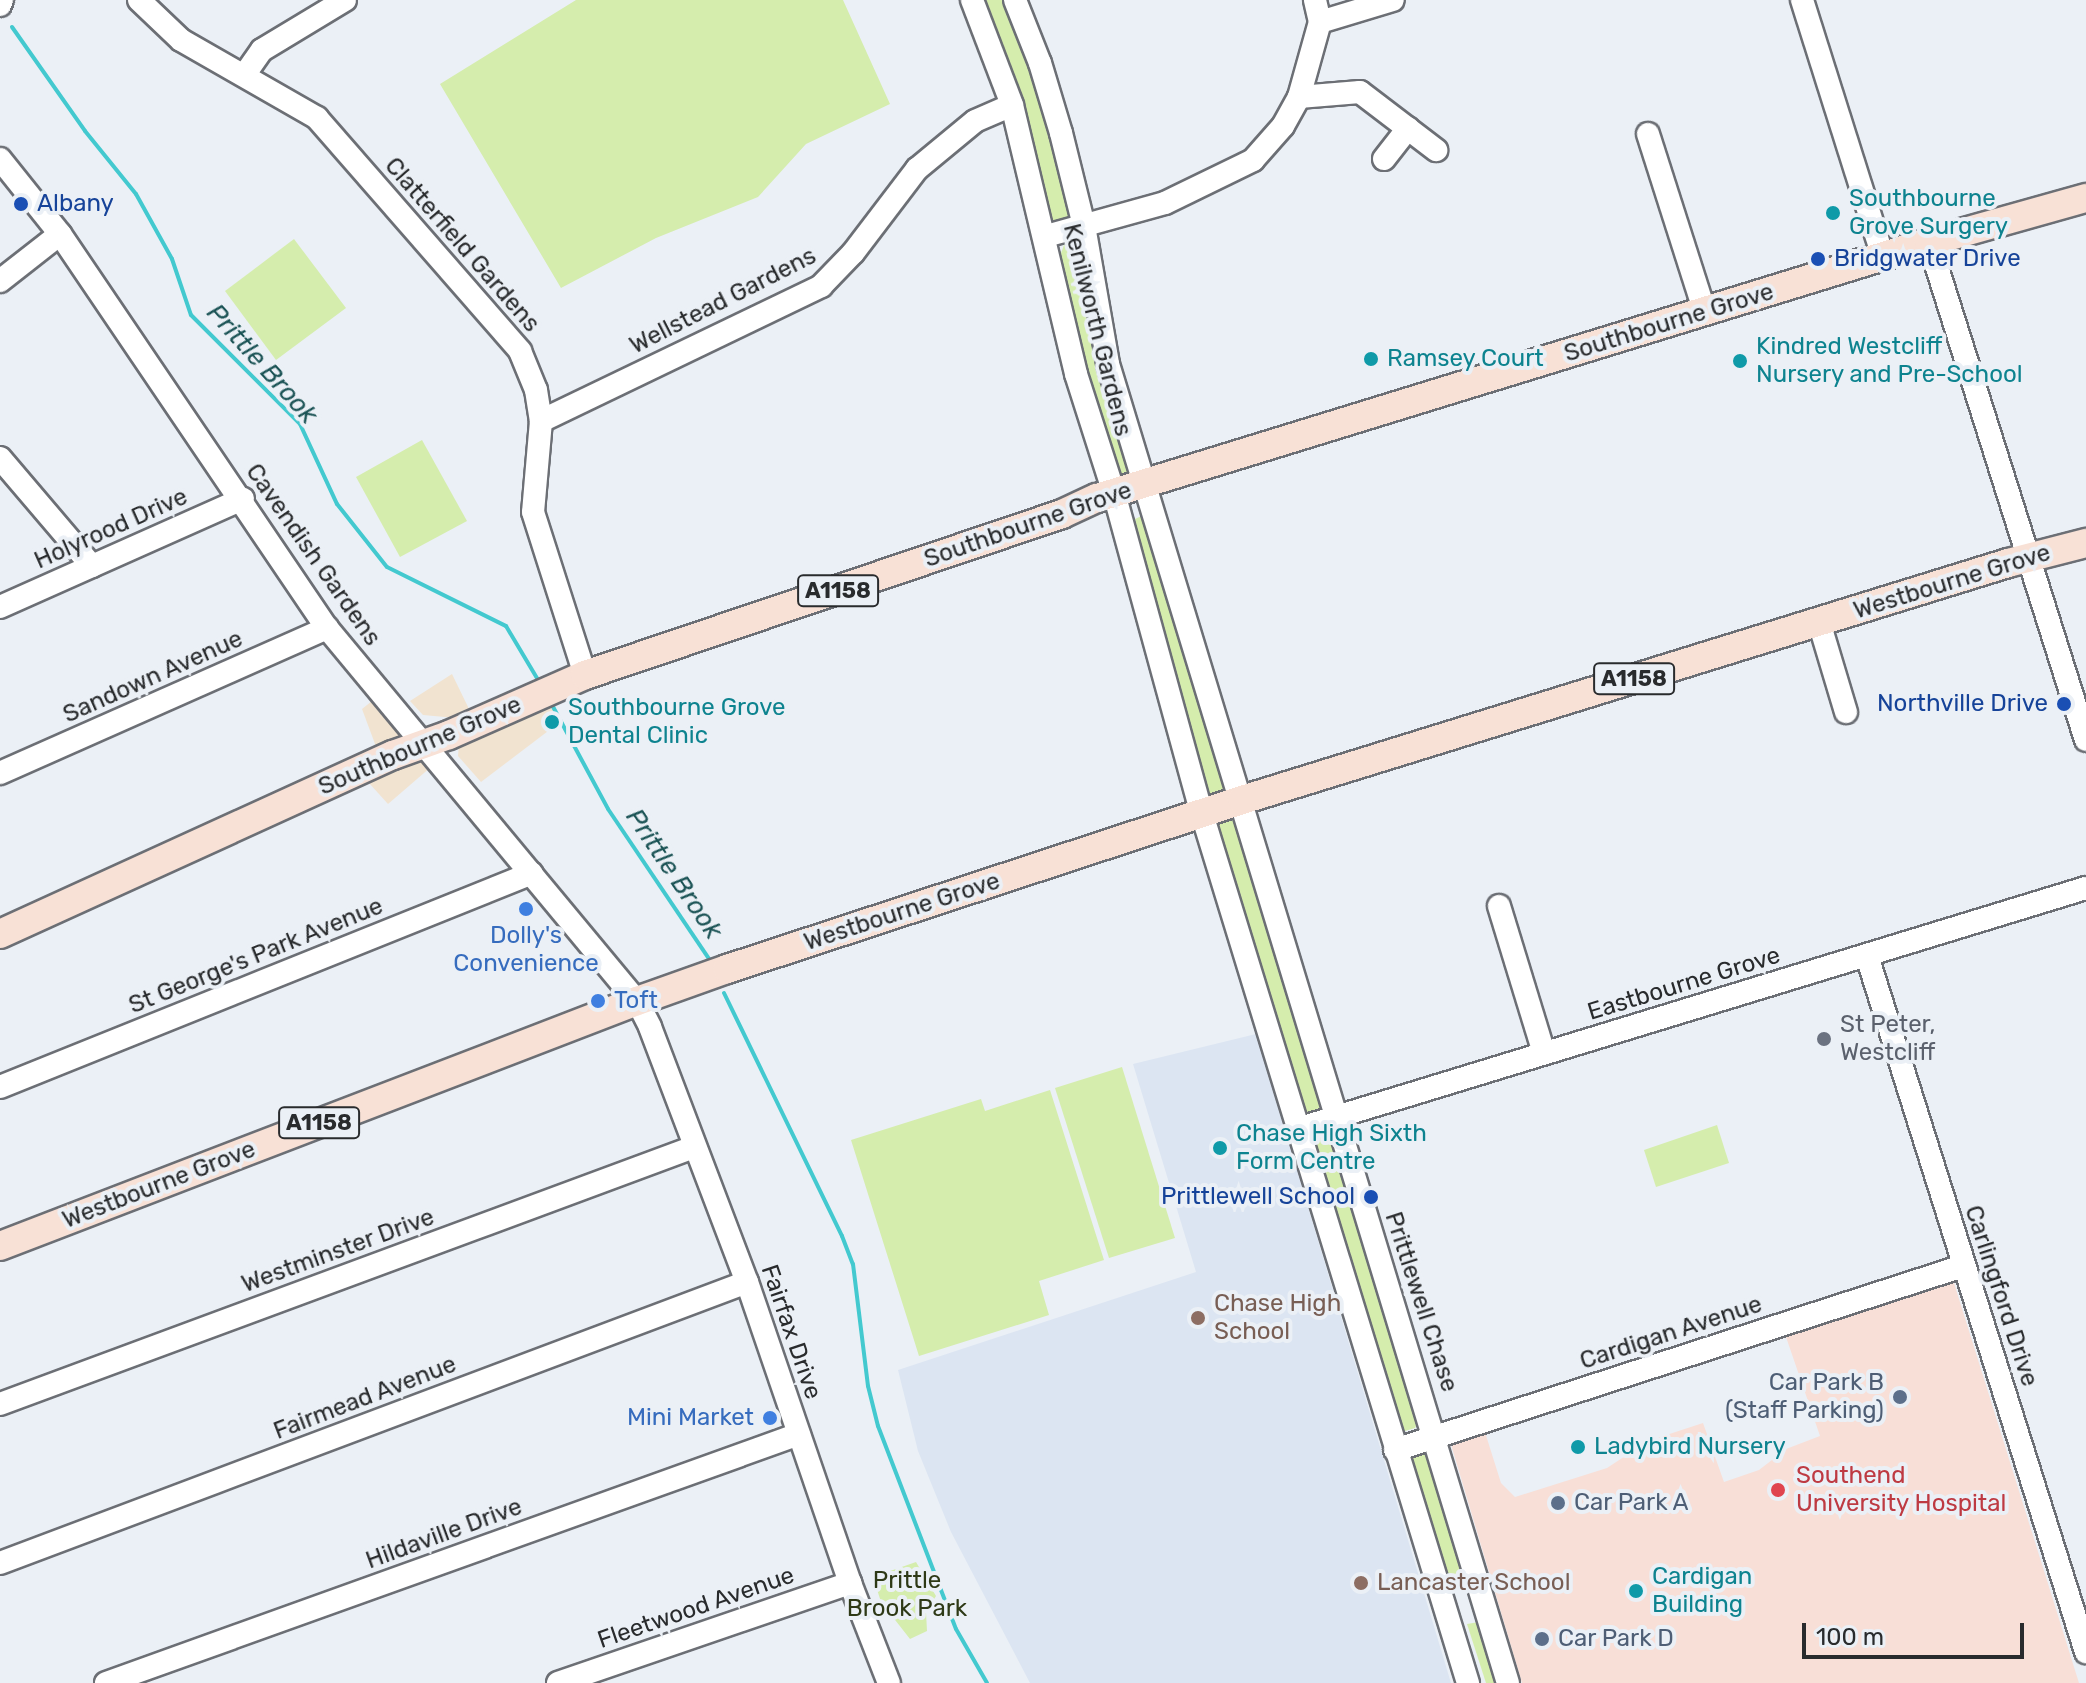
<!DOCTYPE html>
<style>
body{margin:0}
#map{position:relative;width:2086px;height:1683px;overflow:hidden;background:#ebf0f6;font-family:Rubik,sans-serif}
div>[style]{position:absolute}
.commercial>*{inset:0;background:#f1e3d0}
.built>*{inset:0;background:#dce5f2}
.medical>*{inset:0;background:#f8dfd7}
.green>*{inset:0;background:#d5edad}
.stream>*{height:4px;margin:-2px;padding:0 2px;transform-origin:2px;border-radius:2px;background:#43c9cf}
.roads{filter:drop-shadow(2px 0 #6c6f75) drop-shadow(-2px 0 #6c6f75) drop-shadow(0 2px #6c6f75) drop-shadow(0 -2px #6c6f75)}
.minor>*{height:22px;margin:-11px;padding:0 11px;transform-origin:11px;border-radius:11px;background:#fff}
.major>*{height:28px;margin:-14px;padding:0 14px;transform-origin:14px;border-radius:14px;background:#f8e1d6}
.dots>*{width:22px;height:22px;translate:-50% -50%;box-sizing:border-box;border:4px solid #ebf0f6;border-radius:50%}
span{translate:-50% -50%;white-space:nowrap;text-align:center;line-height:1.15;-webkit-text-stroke:8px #ebf0f6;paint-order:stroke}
.shield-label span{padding:2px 6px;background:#ebf0f6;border:2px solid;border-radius:6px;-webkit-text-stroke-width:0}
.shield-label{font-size:22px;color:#292b2d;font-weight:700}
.culture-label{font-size:24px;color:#0d838f}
.left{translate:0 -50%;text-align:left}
.transit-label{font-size:24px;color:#164399}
.right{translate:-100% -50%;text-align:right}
.street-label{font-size:24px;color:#292b2d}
.shop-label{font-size:24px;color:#366cbe}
.worship-label{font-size:24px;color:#5b616d}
.education-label{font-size:24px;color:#785e54}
.service-label{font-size:24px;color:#4e5e75}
.health-label{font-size:24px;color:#be3a42}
.park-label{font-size:24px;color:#2e3916}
.water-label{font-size:26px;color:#1b5355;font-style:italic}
.scale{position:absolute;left:1802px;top:1623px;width:222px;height:36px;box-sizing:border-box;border:4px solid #292b2d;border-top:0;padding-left:10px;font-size:24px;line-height:28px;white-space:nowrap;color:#292b2d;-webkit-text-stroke:6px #ebf0f6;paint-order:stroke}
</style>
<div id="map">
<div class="commercial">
<i style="clip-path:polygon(452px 674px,470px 711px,456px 718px,423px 715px,410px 701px)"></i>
<i style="clip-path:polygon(372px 701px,406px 741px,378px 752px,362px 709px)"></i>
<i style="clip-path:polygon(551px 705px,560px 722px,481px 782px,458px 756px,459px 744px)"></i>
<i style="clip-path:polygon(423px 759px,431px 767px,388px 804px,369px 783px)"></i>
</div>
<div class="built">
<i style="clip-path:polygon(1256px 1034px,1451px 1683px,1030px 1683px,951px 1532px,918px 1451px,898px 1370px,1196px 1272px,1133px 1064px)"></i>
</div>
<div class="medical">
<i style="clip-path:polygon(1954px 1283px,2079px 1683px,1522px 1683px,1450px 1441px,1484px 1429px,1501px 1483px,1515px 1497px,1607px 1468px,1648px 1441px,1703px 1423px,1724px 1482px,1759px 1470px,1786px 1449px,1820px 1436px,1786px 1337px)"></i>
</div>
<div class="green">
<i style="clip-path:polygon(576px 0,843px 0,890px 104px,806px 144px,758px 197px,656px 238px,561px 288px,440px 84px)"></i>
<i style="clip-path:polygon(981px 0,1007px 0,1027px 44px,1075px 217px,1055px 224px,1050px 218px,1029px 131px,1003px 49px)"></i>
<i style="clip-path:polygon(294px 239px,346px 308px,276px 360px,225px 291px)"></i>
<i style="clip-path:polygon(1073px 241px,1081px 247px,1136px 474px,1124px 479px,1118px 476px,1089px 383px,1060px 256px,1064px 245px)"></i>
<i style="clip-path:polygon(422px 440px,467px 521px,400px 557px,356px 477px)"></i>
<i style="clip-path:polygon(1148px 513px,1227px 788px,1221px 800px,1207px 796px,1163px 636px,1135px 519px)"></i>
<i style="clip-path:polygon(1231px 818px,1240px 832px,1326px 1103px,1320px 1115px,1309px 1116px,1302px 1112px,1216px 828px,1222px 820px)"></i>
<i style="clip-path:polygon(1122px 1067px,1175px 1238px,1109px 1258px,1055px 1088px)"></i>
<i style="clip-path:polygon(1050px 1090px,1104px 1260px,1039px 1281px,1049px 1315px,919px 1356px,851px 1140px,981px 1099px,985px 1111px)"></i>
<i style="clip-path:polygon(1717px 1125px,1729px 1163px,1656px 1187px,1644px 1150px)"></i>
<i style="clip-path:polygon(1325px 1133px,1334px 1135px,1421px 1416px,1415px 1428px,1405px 1431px,1396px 1423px,1311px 1145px,1315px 1136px)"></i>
<i style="clip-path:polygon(1424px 1449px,1432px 1455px,1470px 1590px,1464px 1592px,1446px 1587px,1409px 1460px)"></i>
<i style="clip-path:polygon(916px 1562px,936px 1596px,926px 1612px,927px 1631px,910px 1639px,881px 1602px,873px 1577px)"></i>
<i style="clip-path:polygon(1479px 1622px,1499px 1683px,1486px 1683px,1467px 1624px)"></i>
</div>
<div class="stream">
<i style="left:12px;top:27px;width:127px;rotate:54.9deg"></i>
<i style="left:85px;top:131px;width:81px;rotate:51deg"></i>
<i style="left:136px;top:194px;width:74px;rotate:61deg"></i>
<i style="left:172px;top:259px;width:59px;rotate:71.3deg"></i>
<i style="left:191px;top:315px;width:154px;rotate:45deg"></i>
<i style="left:300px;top:424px;width:88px;rotate:65.2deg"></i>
<i style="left:337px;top:504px;width:80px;rotate:51.6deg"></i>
<i style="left:387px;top:567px;width:133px;rotate:26.4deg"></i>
<i style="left:506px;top:626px;width:69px;rotate:59.3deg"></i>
<i style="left:551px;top:703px;width:120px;rotate:61.7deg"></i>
<i style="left:608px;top:809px;width:181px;rotate:56deg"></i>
<i style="left:724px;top:993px;width:270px;rotate:64.1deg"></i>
<i style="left:842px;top:1236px;width:30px;rotate:69deg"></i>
<i style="left:853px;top:1264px;width:123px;rotate:83deg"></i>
<i style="left:868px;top:1386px;width:41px;rotate:76deg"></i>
<i style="left:878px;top:1426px;width:217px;rotate:69deg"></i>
<i style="left:956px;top:1629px;width:62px;rotate:60.1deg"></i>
</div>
<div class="roads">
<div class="minor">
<i style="left:139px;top:0;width:58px;rotate:43.6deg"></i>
<i style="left:181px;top:40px;width:157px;rotate:29.8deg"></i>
<i style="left:317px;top:118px;width:309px;rotate:48.9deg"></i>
<i style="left:520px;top:351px;width:42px;rotate:67.7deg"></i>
<i style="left:536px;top:390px;width:31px;rotate:81deg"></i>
<i style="left:541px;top:421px;width:91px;rotate:95deg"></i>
<i style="left:533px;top:512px;width:171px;rotate:72.3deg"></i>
<i style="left:972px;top:0;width:112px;rotate:69.1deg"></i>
<i style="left:1012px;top:105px;width:277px;rotate:76.6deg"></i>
<i style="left:1076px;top:374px;width:125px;rotate:72.3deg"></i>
<i style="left:1114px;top:493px;width:333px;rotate:74.7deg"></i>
<i style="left:1202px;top:814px;width:909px;rotate:72.98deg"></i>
<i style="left:1015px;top:0;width:68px;rotate:68.4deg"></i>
<i style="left:1040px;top:63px;width:73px;rotate:73.3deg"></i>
<i style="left:1061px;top:133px;width:96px;rotate:76.1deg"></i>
<i style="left:1084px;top:226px;width:140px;rotate:80.1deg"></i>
<i style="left:1108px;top:364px;width:1378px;rotate:73.13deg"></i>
<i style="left:1802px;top:0;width:269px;rotate:72.5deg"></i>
<i style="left:0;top:5px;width:5px;rotate:-68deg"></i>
<i style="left:1320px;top:22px;width:76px;rotate:-16.8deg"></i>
<i style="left:245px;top:74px;width:29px;rotate:-55deg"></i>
<i style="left:262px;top:50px;width:97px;rotate:-31.1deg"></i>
<i style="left:1299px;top:97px;width:61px;rotate:-4.7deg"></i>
<i style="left:1360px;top:92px;width:96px;rotate:37.3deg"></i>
<i style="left:1648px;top:134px;width:188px;rotate:72.3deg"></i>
<i style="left:0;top:159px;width:96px;rotate:51.3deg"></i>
<i style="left:60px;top:234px;width:476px;rotate:55.9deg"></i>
<i style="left:327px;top:628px;width:485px;rotate:50.3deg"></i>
<i style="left:637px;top:1001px;width:29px;rotate:63deg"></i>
<i style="left:650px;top:1027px;width:273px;rotate:69.2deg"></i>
<i style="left:747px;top:1282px;width:318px;rotate:71.1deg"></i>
<i style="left:850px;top:1583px;width:107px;rotate:68.7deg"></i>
<i style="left:1384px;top:159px;width:39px;rotate:-52deg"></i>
<i style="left:1046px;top:236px;width:123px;rotate:-15.5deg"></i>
<i style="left:1165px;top:203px;width:98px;rotate:-26deg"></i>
<i style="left:1253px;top:160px;width:45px;rotate:-48.6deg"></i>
<i style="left:1283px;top:126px;width:33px;rotate:-61deg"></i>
<i style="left:1299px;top:97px;width:78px;rotate:-74.4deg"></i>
<i style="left:1320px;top:22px;width:23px;rotate:-103deg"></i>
<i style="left:1929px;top:242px;width:522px;rotate:72.5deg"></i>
<i style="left:0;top:281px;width:76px;rotate:-38.1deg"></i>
<i style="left:541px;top:421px;width:311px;rotate:-25.7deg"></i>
<i style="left:821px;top:286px;width:46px;rotate:-45.9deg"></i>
<i style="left:853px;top:253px;width:106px;rotate:-52.7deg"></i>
<i style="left:917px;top:169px;width:75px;rotate:-39.6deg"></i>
<i style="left:975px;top:121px;width:40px;rotate:-23.4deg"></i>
<i style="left:0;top:458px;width:142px;rotate:49.6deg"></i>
<i style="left:0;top:607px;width:266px;rotate:-24deg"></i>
<i style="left:1819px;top:622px;width:94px;rotate:73.3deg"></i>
<i style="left:0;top:773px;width:358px;rotate:-23.9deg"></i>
<i style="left:1499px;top:906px;width:154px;rotate:73deg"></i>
<i style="left:1867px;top:956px;width:730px;rotate:72.53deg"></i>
<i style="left:0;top:1087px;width:573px;rotate:-21.91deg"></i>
<i style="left:1297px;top:1129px;width:825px;rotate:-16.99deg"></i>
<i style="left:0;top:1404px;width:740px;rotate:-20.32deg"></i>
<i style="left:1395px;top:1450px;width:597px;rotate:-17.95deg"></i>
<i style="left:0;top:1563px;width:798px;rotate:-20.61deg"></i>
<i style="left:106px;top:1683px;width:736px;rotate:-19.76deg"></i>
<i style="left:558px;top:1683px;width:309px;rotate:-18.9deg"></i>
</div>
<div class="major">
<i style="left:0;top:934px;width:432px;rotate:-24.5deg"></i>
<i style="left:393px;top:755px;width:59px;rotate:-19.7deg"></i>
<i style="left:449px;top:735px;width:149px;rotate:-23.8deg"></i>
<i style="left:585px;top:675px;width:503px;rotate:-18.65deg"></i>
<i style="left:1062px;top:514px;width:38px;rotate:-25deg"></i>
<i style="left:1097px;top:498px;width:870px;rotate:-17.1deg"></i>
<i style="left:1929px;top:242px;width:163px;rotate:-15.7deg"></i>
<i style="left:0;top:1246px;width:682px;rotate:-21.04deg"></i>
<i style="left:637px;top:1001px;width:96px;rotate:-19.6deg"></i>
<i style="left:727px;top:969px;width:542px;rotate:-18.17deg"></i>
<i style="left:1242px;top:800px;width:802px;rotate:-17.19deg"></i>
<i style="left:2008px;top:563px;width:81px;rotate:-14.4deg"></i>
</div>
</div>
<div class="dots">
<i style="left:21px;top:204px;background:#1a4fb4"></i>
<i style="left:1833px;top:213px;background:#0f9aa8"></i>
<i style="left:1818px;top:259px;background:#1a4fb4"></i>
<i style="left:1371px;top:359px;background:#0f9aa8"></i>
<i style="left:1740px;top:361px;background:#0f9aa8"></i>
<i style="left:2064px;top:704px;background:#1a4fb4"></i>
<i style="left:552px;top:722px;background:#0f9aa8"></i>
<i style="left:526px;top:909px;background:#3f7fe0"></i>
<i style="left:598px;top:1001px;background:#3f7fe0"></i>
<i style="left:1824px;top:1039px;background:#6b7280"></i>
<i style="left:1220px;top:1148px;background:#0f9aa8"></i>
<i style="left:1371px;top:1197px;background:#1a4fb4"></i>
<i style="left:1198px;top:1318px;background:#8d6e63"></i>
<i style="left:1900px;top:1397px;background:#5c6f8a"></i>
<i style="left:770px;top:1418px;background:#3f7fe0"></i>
<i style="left:1578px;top:1447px;background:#0f9aa8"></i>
<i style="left:1778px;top:1490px;background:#e0444e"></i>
<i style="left:1558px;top:1503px;background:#5c6f8a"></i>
<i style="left:1361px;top:1583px;background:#8d6e63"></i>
<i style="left:1636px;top:1591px;background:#0f9aa8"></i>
<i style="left:1542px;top:1639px;background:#5c6f8a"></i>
</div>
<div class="shield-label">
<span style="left:838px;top:591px">A1158</span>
<span style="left:1634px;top:679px">A1158</span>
<span style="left:319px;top:1123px">A1158</span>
</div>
<div class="culture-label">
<span class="left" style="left:1849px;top:213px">Southbourne<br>Grove Surgery</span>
<span class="left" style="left:1756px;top:361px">Kindred Westcliff<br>Nursery and Pre-School</span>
<span class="left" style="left:1387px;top:359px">Ramsey Court</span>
<span class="left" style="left:568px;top:722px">Southbourne Grove<br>Dental Clinic</span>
<span class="left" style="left:1236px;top:1148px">Chase High Sixth<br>Form Centre</span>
<span class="left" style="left:1594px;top:1447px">Ladybird Nursery</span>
<span class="left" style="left:1652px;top:1591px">Cardigan<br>Building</span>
</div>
<div class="transit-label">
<span class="left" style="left:37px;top:204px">Albany</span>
<span class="left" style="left:1834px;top:259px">Bridgwater Drive</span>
<span class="right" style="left:2048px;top:704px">Northville Drive</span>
<span class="right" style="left:1355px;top:1197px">Prittlewell School</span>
</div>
<div class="street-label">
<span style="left:462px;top:245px;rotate:49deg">Clatterfield Gardens</span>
<span style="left:723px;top:301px;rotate:-27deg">Wellstead Gardens</span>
<span style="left:1669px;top:323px;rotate:-17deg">Southbourne Grove</span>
<span style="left:1097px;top:330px;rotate:76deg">Kenilworth Gardens</span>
<span style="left:1028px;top:525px;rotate:-19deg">Southbourne Grove</span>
<span style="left:111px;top:529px;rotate:-24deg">Holyrood Drive</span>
<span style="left:313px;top:555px;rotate:55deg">Cavendish Gardens</span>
<span style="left:1952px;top:582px;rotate:-17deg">Westbourne Grove</span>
<span style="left:153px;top:677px;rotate:-24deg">Sandown Avenue</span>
<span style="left:420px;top:746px;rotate:-23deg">Southbourne Grove</span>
<span style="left:902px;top:912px;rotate:-18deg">Westbourne Grove</span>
<span style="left:256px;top:956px;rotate:-22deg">St George's Park Avenue</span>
<span style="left:1684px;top:984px;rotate:-17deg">Eastbourne Grove</span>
<span style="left:159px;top:1185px;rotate:-21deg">Westbourne Grove</span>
<span style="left:338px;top:1251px;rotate:-20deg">Westminster Drive</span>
<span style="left:2001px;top:1296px;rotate:72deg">Carlingford Drive</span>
<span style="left:1421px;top:1302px;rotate:72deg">Prittlewell Chase</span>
<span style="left:791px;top:1332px;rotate:71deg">Fairfax Drive</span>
<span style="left:1671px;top:1333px;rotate:-18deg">Cardigan Avenue</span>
<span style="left:365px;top:1398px;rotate:-21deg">Fairmead Avenue</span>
<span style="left:444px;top:1534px;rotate:-20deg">Hildaville Drive</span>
<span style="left:696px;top:1608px;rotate:-19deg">Fleetwood Avenue</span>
</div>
<div class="shop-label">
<span style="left:526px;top:950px">Dolly's<br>Convenience</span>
<span class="left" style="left:614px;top:1001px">Toft</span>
<span class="right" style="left:754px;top:1418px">Mini Market</span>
</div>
<div class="worship-label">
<span class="left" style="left:1840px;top:1039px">St Peter,<br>Westcliff</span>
</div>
<div class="education-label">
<span class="left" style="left:1214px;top:1318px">Chase High<br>School</span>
<span class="left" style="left:1377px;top:1583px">Lancaster School</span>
</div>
<div class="service-label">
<span class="right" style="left:1884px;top:1397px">Car Park B<br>(Staff Parking)</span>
<span class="left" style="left:1574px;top:1503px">Car Park A</span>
<span class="left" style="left:1558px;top:1639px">Car Park D</span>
</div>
<div class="health-label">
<span class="left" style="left:1796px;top:1490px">Southend<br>University Hospital</span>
</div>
<div class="park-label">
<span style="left:907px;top:1595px">Prittle<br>Brook Park</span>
</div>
<div class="water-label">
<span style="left:262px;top:364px;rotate:48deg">Prittle Brook</span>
<span style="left:674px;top:874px;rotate:56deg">Prittle Brook</span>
</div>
<div class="scale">100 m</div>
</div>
